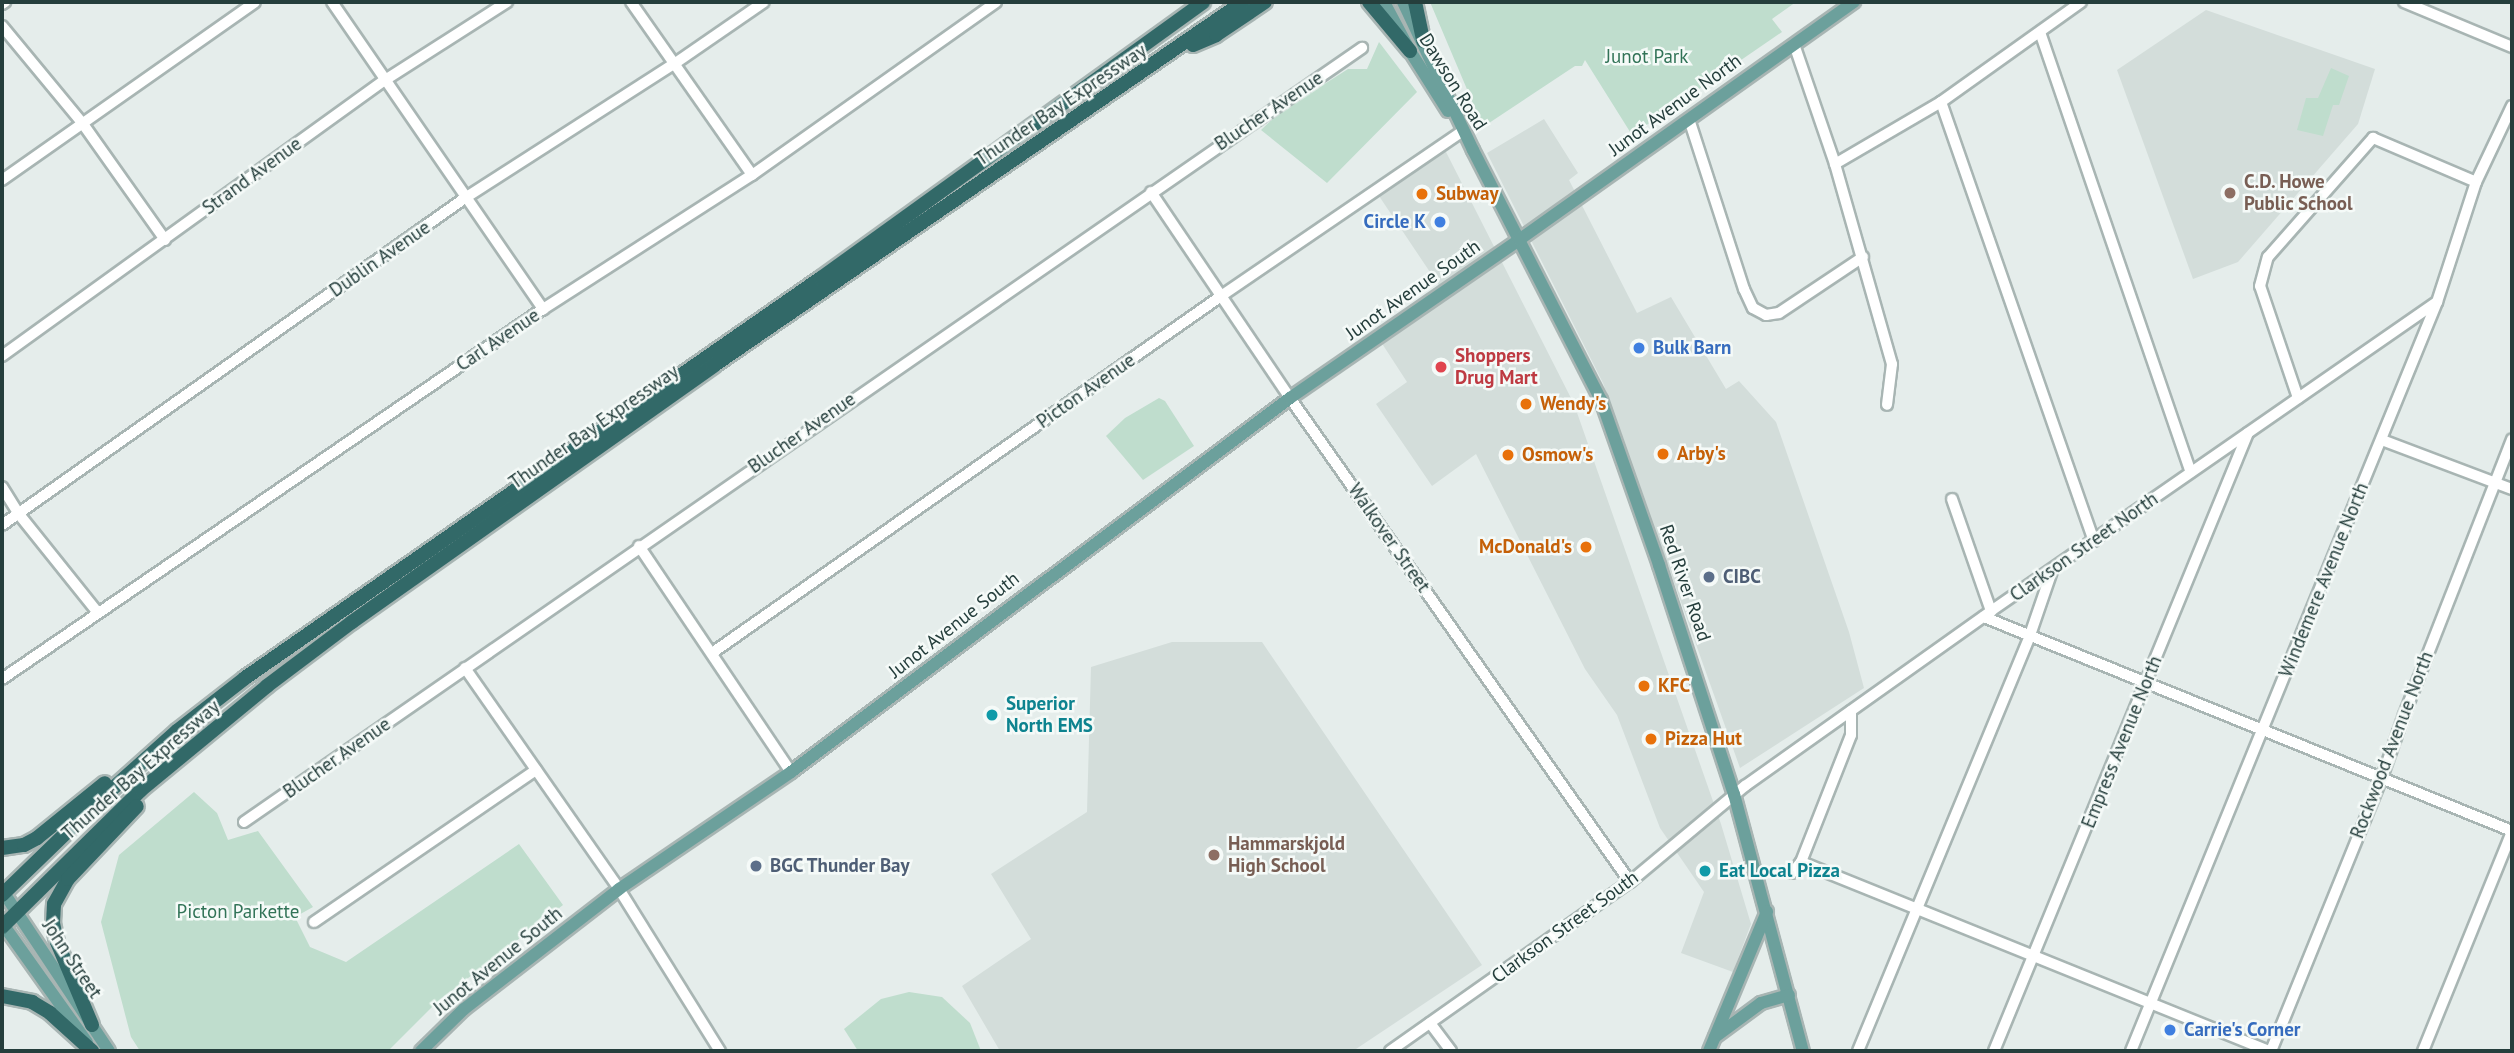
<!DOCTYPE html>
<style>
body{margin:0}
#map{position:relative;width:2514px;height:1053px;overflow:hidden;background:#e5edeb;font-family:"PT Sans",sans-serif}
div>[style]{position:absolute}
.built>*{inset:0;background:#d3ddda}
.green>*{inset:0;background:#bfddcd}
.roads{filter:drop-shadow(2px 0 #a8b5b3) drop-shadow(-2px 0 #a8b5b3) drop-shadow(0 2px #a8b5b3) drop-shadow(0 -2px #a8b5b3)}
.minor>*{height:10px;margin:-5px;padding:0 5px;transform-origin:5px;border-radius:5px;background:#fff}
.major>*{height:12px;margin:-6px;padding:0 6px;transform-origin:6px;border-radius:6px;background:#6ca09c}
.highway>*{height:14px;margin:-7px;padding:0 7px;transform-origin:7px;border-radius:7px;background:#326968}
.dots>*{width:19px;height:19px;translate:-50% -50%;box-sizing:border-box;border:4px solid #f5faf8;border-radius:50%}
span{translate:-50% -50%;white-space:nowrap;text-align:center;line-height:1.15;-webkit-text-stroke:5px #f5faf8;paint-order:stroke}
.park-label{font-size:19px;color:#317357}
.street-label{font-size:19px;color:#253e3c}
.education-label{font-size:19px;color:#785e54;font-weight:700}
.left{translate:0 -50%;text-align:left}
.food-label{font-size:19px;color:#c56008;font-weight:700}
.right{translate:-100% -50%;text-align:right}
.shop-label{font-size:19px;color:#366cbe;font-weight:700}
.health-label{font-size:19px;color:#be3a42;font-weight:700}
.service-label{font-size:19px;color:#4e5e75;font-weight:700}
.culture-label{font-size:19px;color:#0d838f;font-weight:700}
.frame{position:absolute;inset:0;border:4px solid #253e3c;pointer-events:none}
</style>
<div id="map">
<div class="built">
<i style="clip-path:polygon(2206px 10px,2375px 69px,2358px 124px,2238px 262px,2193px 279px,2117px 70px)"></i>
<i style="clip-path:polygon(1544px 119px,1578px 173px,1569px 180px,1637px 313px,1671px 297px,1726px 389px,1739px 381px,1776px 422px,1849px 632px,1864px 688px,1740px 768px,1603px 383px,1487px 153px)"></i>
<i style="clip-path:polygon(1445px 150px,1574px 404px,1721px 824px,1751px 924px,1733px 972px,1681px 953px,1704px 892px,1660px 828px,1617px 715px,1585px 669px,1476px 454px,1432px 486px,1376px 404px,1407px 382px,1381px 342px,1446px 296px,1379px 196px)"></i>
<i style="clip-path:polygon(1172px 642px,1262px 642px,1482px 965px,1353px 1051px,1000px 1051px,962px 986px,1031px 939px,991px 874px,1087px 812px,1091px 667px)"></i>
</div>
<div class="green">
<i style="clip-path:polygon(1430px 2px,1796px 2px,1772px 19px,1782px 32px,1632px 135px,1585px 60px,1582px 66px,1575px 66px,1483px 127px)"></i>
<i style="clip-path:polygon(1379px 42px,1417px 92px,1327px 183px,1261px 130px,1279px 113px,1348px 69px,1367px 69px)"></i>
<i style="clip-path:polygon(2331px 68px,2349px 76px,2339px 105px,2333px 105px,2323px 136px,2297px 130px,2306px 98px,2318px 98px)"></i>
<i style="clip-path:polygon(1159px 398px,1165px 401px,1194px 446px,1143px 480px,1106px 436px,1125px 418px)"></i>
<i style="clip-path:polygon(194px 792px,217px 813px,228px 840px,258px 831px,313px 907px,295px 917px,310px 947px,346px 962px,519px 844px,563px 905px,437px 1002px,388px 1051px,140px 1051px,131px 1037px,101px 922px,119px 855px)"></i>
<i style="clip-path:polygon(909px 992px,942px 997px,970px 1023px,981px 1051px,858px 1051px,844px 1029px,881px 999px)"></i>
</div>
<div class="roads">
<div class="minor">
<i style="left:332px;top:2px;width:373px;rotate:55.5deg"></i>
<i style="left:631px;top:2px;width:211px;rotate:55deg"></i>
<i style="left:2404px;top:2px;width:117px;rotate:22.6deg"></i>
<i style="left:2px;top:4px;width:4px;rotate:-34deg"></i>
<i style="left:2px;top:26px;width:127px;rotate:50.4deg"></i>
<i style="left:83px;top:124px;width:142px;rotate:54.7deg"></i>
<i style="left:2040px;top:32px;width:465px;rotate:71.1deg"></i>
<i style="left:1794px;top:44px;width:127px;rotate:71.1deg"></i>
<i style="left:1835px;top:164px;width:208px;rotate:74.1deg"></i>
<i style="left:1892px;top:364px;width:41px;rotate:97deg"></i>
<i style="left:1941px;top:102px;width:465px;rotate:70.8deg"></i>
<i style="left:1689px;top:119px;width:179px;rotate:72.1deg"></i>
<i style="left:1744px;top:289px;width:21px;rotate:65deg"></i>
<i style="left:1753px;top:308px;width:15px;rotate:28deg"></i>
<i style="left:1766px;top:315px;width:13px;rotate:-9deg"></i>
<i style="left:1779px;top:313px;width:101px;rotate:-33.7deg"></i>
<i style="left:1835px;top:164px;width:123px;rotate:-30.3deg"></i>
<i style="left:1941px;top:102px;width:172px;rotate:-35.5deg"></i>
<i style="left:2px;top:180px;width:309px;rotate:-35.1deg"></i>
<i style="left:1151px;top:192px;width:249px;rotate:56deg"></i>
<i style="left:1290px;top:398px;width:591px;rotate:54.91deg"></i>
<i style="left:2px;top:356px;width:472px;rotate:-35.8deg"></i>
<i style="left:385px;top:80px;width:145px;rotate:-32.6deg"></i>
<i style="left:2298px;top:398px;width:118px;rotate:-108.7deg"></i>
<i style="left:2260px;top:286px;width:30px;rotate:-75deg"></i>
<i style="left:2268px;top:257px;width:159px;rotate:-48.6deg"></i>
<i style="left:2373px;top:138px;width:112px;rotate:23.1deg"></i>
<i style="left:2382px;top:440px;width:139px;rotate:20.7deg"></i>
<i style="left:2px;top:487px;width:31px;rotate:58deg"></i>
<i style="left:18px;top:513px;width:128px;rotate:51.3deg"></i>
<i style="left:1952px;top:499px;width:119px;rotate:70.8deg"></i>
<i style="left:2px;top:525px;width:567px;rotate:-35.23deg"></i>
<i style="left:465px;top:198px;width:248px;rotate:-32.7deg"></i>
<i style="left:674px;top:64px;width:109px;rotate:-34.6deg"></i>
<i style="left:639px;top:546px;width:272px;rotate:56.1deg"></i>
<i style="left:1984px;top:617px;width:570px;rotate:22.06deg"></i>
<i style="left:712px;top:653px;width:622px;rotate:-35.04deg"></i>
<i style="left:1221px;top:296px;width:291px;rotate:-34.3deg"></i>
<i style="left:465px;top:668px;width:269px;rotate:55.1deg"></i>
<i style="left:619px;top:889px;width:191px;rotate:58.1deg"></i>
<i style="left:2px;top:679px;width:655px;rotate:-34.37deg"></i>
<i style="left:543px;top:309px;width:248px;rotate:-32.7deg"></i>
<i style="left:752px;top:175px;width:299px;rotate:-35.3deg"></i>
<i style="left:244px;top:822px;width:1360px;rotate:-34.7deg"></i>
<i style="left:1801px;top:862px;width:505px;rotate:21.99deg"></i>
<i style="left:1792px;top:873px;width:14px;rotate:-51deg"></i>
<i style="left:1801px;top:862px;width:136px;rotate:-68.5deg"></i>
<i style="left:1851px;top:735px;width:24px;rotate:-90deg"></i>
<i style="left:314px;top:922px;width:269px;rotate:-34.4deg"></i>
<i style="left:1430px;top:1023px;width:35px;rotate:53deg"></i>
<i style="left:1390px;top:1051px;width:294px;rotate:-35.2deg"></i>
<i style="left:1630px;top:882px;width:150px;rotate:-39.9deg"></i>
<i style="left:1745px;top:786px;width:302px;rotate:-35.4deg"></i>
<i style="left:1991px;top:611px;width:543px;rotate:-34.72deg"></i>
<i style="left:1858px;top:1051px;width:450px;rotate:-67.5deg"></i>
<i style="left:2030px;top:635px;width:68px;rotate:-71deg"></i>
<i style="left:1994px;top:1051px;width:668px;rotate:-67.66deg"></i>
<i style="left:2131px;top:1051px;width:809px;rotate:-67.78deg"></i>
<i style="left:2437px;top:302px;width:126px;rotate:-72deg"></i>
<i style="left:2476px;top:182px;width:84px;rotate:-64.7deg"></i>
<i style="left:2271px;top:1051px;width:292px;rotate:-67.9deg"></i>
<i style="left:2381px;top:780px;width:69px;rotate:-70.5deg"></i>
<i style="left:2404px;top:715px;width:296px;rotate:-68.6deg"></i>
<i style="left:2423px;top:1051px;width:236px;rotate:-67.9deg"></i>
</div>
<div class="major">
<i style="left:1384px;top:2px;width:55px;rotate:62deg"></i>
<i style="left:1410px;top:51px;width:71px;rotate:57.7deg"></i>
<i style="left:1403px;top:2px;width:164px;rotate:64.7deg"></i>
<i style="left:1473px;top:150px;width:281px;rotate:62.9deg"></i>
<i style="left:1601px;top:400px;width:175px;rotate:70.6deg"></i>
<i style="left:1659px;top:565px;width:241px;rotate:71.9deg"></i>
<i style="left:1734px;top:794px;width:266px;rotate:75deg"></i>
<i style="left:2px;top:890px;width:193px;rotate:56.4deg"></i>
<i style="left:2px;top:923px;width:146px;rotate:54.5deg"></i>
<i style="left:1715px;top:1037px;width:57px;rotate:-36.5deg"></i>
<i style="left:1761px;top:1003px;width:29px;rotate:-16deg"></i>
<i style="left:421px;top:1051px;width:60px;rotate:-44.3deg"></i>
<i style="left:464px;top:1009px;width:196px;rotate:-37.7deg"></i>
<i style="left:619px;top:889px;width:208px;rotate:-34.2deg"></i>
<i style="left:791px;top:772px;width:624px;rotate:-36.85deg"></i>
<i style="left:1290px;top:398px;width:278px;rotate:-34.6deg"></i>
<i style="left:1519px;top:240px;width:411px;rotate:-35.4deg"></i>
<i style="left:1709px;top:1051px;width:151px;rotate:-67.4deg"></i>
</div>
<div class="highway">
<i style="left:1369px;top:2px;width:64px;rotate:50.1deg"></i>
<i style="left:1415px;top:2px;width:40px;rotate:78deg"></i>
<i style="left:1193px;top:45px;width:25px;rotate:-23deg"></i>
<i style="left:1216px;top:35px;width:59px;rotate:-34deg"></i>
<i style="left:2px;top:848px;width:22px;rotate:-8deg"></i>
<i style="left:24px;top:845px;width:15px;rotate:-28deg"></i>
<i style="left:37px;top:838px;width:87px;rotate:-39deg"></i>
<i style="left:2px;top:895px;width:139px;rotate:-44.1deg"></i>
<i style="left:102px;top:798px;width:101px;rotate:-41.8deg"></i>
<i style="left:177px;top:731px;width:86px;rotate:-37.9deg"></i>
<i style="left:245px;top:678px;width:701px;rotate:-34.78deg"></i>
<i style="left:821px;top:278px;width:471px;rotate:-35.8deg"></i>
<i style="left:2px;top:927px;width:195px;rotate:-44.6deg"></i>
<i style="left:141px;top:790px;width:163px;rotate:-39.5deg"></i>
<i style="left:267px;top:686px;width:106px;rotate:-37deg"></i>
<i style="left:352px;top:622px;width:443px;rotate:-35.3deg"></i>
<i style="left:713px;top:366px;width:643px;rotate:-34.48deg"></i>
<i style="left:2px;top:996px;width:31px;rotate:11deg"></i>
<i style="left:32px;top:1002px;width:21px;rotate:31deg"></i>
<i style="left:50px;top:1013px;width:57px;rotate:42.1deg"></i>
<i style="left:92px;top:1025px;width:90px;rotate:-112.9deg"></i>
<i style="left:57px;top:942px;width:19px;rotate:-102deg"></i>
<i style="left:53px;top:923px;width:19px;rotate:-87deg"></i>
<i style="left:54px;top:904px;width:29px;rotate:-61deg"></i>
<i style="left:68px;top:879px;width:100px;rotate:-46.6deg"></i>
</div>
</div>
<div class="dots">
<i style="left:2230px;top:193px;background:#8d6e63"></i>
<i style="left:1422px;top:194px;background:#e8710a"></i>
<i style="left:1440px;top:222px;background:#3f7fe0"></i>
<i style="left:1639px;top:348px;background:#3f7fe0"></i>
<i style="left:1441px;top:367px;background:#e0444e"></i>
<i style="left:1526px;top:404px;background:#e8710a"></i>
<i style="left:1663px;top:454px;background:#e8710a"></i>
<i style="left:1508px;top:455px;background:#e8710a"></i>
<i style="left:1586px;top:547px;background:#e8710a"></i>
<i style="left:1709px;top:577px;background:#5c6f8a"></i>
<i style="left:1644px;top:686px;background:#e8710a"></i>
<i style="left:992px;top:715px;background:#0f9aa8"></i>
<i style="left:1651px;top:739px;background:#e8710a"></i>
<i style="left:1214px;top:855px;background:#8d6e63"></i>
<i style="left:756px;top:866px;background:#5c6f8a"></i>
<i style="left:1705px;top:871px;background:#0f9aa8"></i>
<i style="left:2170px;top:1030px;background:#3f7fe0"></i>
</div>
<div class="park-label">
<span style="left:1647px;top:57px">Junot Park</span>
<span style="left:238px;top:912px">Picton Parkette</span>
</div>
<div class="street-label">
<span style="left:1453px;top:82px;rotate:58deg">Dawson Road</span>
<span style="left:1061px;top:105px;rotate:-34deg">Thunder Bay Expressway</span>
<span style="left:1675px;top:105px;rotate:-36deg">Junot Avenue North</span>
<span style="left:1269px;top:111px;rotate:-34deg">Blucher Avenue</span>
<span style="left:252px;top:176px;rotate:-36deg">Strand Avenue</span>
<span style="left:380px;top:259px;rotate:-35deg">Dublin Avenue</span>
<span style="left:1413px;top:290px;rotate:-35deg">Junot Avenue South</span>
<span style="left:498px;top:340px;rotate:-34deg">Carl Avenue</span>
<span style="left:1086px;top:391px;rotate:-35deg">Picton Avenue</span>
<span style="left:594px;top:427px;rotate:-35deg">Thunder Bay Expressway</span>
<span style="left:802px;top:433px;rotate:-35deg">Blucher Avenue</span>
<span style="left:1389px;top:538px;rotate:55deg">Walkover Street</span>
<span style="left:2084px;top:547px;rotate:-35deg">Clarkson Street North</span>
<span style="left:2324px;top:580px;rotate:-68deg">Windemere Avenue North</span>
<span style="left:1685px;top:583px;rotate:71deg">Red River Road</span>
<span style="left:954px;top:625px;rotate:-38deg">Junot Avenue South</span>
<span style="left:2122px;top:742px;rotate:-68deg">Empress Avenue North</span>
<span style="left:2392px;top:745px;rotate:-69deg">Rockwood Avenue North</span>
<span style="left:337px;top:758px;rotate:-35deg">Blucher Avenue</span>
<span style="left:141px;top:770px;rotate:-41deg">Thunder Bay Expressway</span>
<span style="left:1565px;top:927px;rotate:-36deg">Clarkson Street South</span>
<span style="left:72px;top:959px;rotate:56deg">John Street</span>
<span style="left:498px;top:961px;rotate:-39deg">Junot Avenue South</span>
</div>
<div class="education-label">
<span class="left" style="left:2244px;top:193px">C.D. Howe<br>Public School</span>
<span class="left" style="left:1228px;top:855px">Hammarskjold<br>High School</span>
</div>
<div class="food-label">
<span class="left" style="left:1436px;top:194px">Subway</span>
<span class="left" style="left:1540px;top:404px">Wendy's</span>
<span class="left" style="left:1677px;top:454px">Arby's</span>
<span class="left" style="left:1522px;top:455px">Osmow's</span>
<span class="right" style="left:1572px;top:547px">McDonald's</span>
<span class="left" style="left:1658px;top:686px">KFC</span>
<span class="left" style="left:1665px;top:739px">Pizza Hut</span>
</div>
<div class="shop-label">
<span class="right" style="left:1426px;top:222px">Circle K</span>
<span class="left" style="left:1653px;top:348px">Bulk Barn</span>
<span class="left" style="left:2184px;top:1030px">Carrie's Corner</span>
</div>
<div class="health-label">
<span class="left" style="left:1455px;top:367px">Shoppers<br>Drug Mart</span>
</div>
<div class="service-label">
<span class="left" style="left:1723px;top:577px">CIBC</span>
<span class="left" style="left:770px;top:866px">BGC Thunder Bay</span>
</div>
<div class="culture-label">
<span class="left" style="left:1006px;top:715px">Superior<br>North EMS</span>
<span class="left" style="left:1719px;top:871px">Eat Local Pizza</span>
</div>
<div class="frame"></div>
</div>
